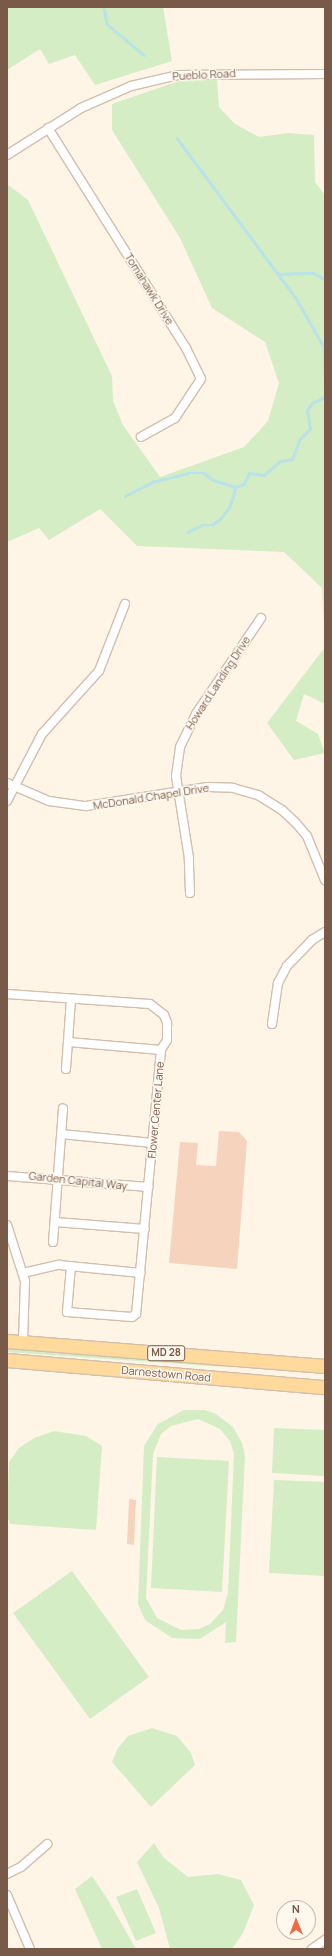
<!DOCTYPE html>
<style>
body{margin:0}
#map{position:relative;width:332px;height:1956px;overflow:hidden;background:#fef5e7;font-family:Manrope,sans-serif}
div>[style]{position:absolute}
.green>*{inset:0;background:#d4edc4}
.stream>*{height:2.5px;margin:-1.25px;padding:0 1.25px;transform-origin:1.25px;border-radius:1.25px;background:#b9e2e9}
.building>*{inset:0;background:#f5d3bc}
.roads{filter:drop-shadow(1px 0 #d3beae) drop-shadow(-1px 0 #d3beae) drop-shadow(0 1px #d3beae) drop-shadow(0 -1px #d3beae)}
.street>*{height:8px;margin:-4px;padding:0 4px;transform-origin:4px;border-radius:4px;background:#fff}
.primary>*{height:13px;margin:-6.5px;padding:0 6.5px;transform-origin:6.5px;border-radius:6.5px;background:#ffda9c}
span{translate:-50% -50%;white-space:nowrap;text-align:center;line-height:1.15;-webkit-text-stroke:3px #fff8ee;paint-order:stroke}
.shield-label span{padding:1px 3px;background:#fff8ee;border:1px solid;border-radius:3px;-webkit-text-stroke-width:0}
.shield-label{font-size:10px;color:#795a49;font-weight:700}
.street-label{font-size:11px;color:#795a49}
.frame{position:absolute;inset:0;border:8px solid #795a49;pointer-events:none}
.north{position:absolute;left:276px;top:1900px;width:40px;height:40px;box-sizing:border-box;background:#fff8ee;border:1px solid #c9b9ac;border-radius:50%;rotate:359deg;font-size:11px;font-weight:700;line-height:16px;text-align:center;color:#795a49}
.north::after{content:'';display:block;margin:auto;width:14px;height:18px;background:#ee6b45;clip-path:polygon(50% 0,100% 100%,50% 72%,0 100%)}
</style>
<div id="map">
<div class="green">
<i style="clip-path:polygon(7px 7px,163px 7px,172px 61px,95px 85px,75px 55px,49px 64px,40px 49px,7px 70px)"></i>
<i style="clip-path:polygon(182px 80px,217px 80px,219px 107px,235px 124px,259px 137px,288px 133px,314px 135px,315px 182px,325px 195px,325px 704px,304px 694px,296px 721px,318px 734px,325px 753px,294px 760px,267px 723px,325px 647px,322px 588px,284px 552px,137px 546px,100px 509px,49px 540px,39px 528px,7px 542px,7px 184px,28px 200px,112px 376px,113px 401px,123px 425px,160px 477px,244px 447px,268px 421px,279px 383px,265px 342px,212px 308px,180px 238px,112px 130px,112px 104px)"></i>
<i style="clip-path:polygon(7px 1347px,221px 1364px,225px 1367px,7px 1352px)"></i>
<i style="clip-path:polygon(evenodd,184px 1410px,205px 1410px,216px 1414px,233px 1427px,242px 1443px,245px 1456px,236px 1642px,225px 1643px,226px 1622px,200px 1639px,172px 1638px,145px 1620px,138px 1604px,144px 1446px,158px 1424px,184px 1410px,198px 1419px,220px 1429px,230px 1441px,234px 1454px,228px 1593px,223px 1610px,210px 1624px,199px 1629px,181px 1630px,157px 1618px,146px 1598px,153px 1454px,161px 1434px,171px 1426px,198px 1419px)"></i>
<i style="clip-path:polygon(274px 1428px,325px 1430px,325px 1476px,272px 1473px)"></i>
<i style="clip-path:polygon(54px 1431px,86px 1436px,102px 1446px,96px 1530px,10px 1524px,7px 1516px,9px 1462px,19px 1448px,34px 1438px)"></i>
<i style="clip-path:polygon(157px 1457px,229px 1461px,222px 1592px,151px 1588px)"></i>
<i style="clip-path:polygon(274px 1480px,325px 1482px,325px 1576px,269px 1573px)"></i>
<i style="clip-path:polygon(72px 1571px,149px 1677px,90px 1719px,13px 1613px)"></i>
<i style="clip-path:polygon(152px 1728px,177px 1736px,191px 1753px,195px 1765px,151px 1807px,112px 1762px,118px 1748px,128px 1736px)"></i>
<i style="clip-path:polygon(154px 1843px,163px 1857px,188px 1877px,218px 1874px,241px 1880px,254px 1905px,243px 1933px,232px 1949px,170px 1949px,159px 1908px,137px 1862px)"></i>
<i style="clip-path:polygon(92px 1876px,108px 1900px,136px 1949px,102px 1949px,75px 1889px)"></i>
<i style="clip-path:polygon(137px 1889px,156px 1933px,136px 1941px,116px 1897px)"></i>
</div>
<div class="stream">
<i style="left:104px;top:7px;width:17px;rotate:80deg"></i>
<i style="left:107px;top:24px;width:48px;rotate:40deg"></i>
<i style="left:177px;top:138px;width:199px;rotate:53.4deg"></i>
<i style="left:296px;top:298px;width:56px;rotate:60.3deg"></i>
<i style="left:324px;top:347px;width:33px;rotate:88deg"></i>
<i style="left:278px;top:274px;width:35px;rotate:-2deg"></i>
<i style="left:313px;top:273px;width:13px;rotate:27deg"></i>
<i style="left:125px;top:496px;width:30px;rotate:-27deg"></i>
<i style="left:152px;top:482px;width:37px;rotate:-14deg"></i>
<i style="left:188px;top:473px;width:16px"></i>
<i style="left:204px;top:473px;width:11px;rotate:38deg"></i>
<i style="left:213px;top:480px;width:24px;rotate:17deg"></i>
<i style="left:188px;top:532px;width:16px;rotate:-27deg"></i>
<i style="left:202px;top:525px;width:10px"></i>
<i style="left:212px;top:525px;width:10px;rotate:-37deg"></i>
<i style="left:220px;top:519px;width:14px;rotate:-51deg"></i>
<i style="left:229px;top:508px;width:22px;rotate:-72deg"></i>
<i style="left:236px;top:487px;width:9px;rotate:-21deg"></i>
<i style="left:244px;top:484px;width:12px;rotate:-66deg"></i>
<i style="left:249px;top:473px;width:15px;rotate:8deg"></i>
<i style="left:264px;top:475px;width:21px;rotate:-41deg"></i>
<i style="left:280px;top:461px;width:12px;rotate:-9deg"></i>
<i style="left:292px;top:459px;width:22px;rotate:-68deg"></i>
<i style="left:300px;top:439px;width:14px;rotate:-45deg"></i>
<i style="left:310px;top:429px;width:18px;rotate:-99deg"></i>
<i style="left:307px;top:411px;width:9px;rotate:-58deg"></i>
<i style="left:312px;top:403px;width:14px;rotate:-25deg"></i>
</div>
<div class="building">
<i style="clip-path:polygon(219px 1131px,239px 1132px,247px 1141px,237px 1269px,169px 1263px,180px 1142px,198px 1143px,196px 1165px,216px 1166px)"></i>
<i style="clip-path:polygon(129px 1499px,136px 1500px,134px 1545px,127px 1544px)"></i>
</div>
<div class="roads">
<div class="street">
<i style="left:48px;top:128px;width:260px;rotate:57.9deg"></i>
<i style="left:186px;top:348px;width:34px;rotate:64deg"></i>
<i style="left:201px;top:379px;width:47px;rotate:123.7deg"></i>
<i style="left:175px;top:418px;width:39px;rotate:151deg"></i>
<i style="left:7px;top:155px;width:88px;rotate:-32.4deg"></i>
<i style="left:81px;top:108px;width:55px;rotate:-23.7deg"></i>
<i style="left:131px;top:86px;width:48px;rotate:-13.2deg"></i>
<i style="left:178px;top:75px;width:147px;rotate:-0.4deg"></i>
<i style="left:7px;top:783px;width:46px;rotate:23.2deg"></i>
<i style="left:49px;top:801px;width:37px;rotate:8deg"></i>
<i style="left:86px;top:806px;width:123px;rotate:-8.9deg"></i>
<i style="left:208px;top:787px;width:25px;rotate:2deg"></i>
<i style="left:233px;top:788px;width:26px;rotate:16deg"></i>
<i style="left:258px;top:795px;width:28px;rotate:32deg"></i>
<i style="left:282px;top:810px;width:19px;rotate:43deg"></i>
<i style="left:296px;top:823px;width:17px;rotate:50deg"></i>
<i style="left:307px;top:836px;width:48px;rotate:67.8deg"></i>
<i style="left:7px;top:801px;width:76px;rotate:-62.4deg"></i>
<i style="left:42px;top:734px;width:85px;rotate:-47.9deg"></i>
<i style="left:99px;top:671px;width:72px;rotate:-68.8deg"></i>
<i style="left:190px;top:893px;width:35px;rotate:-92deg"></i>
<i style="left:189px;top:858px;width:83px;rotate:-99deg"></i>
<i style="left:176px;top:776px;width:29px;rotate:-82deg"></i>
<i style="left:180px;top:747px;width:37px;rotate:-64deg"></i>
<i style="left:196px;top:714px;width:116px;rotate:-55.9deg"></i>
<i style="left:7px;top:994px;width:143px;rotate:4deg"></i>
<i style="left:150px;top:1004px;width:18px;rotate:38deg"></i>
<i style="left:164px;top:1015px;width:9px;rotate:69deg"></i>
<i style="left:167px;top:1023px;width:17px;rotate:90deg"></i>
<i style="left:167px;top:1040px;width:12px;rotate:121deg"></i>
<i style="left:161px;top:1050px;width:265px;rotate:95.4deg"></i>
<i style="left:136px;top:1314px;width:5px;rotate:143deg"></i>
<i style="left:132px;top:1317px;width:65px;rotate:-175.6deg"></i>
<i style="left:67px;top:1312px;width:46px;rotate:-85deg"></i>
<i style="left:272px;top:1024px;width:41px;rotate:-81.7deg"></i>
<i style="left:278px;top:983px;width:19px;rotate:-62deg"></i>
<i style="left:287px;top:966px;width:36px;rotate:-46deg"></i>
<i style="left:312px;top:940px;width:15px;rotate:-32deg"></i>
<i style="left:68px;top:1042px;width:93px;rotate:4.9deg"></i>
<i style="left:66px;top:1069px;width:70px;rotate:-85.9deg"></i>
<i style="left:61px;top:1134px;width:92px;rotate:5.6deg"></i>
<i style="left:7px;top:1176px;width:142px;rotate:4.4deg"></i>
<i style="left:55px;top:1222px;width:90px;rotate:4.4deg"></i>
<i style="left:7px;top:1225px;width:59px;rotate:72.2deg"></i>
<i style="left:25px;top:1281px;width:60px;rotate:91.9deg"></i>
<i style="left:53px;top:1242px;width:134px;rotate:-85.7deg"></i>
<i style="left:23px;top:1273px;width:37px;rotate:-13deg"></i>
<i style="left:59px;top:1265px;width:82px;rotate:5.6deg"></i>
<i style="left:7px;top:1874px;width:16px;rotate:-27deg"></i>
<i style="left:21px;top:1867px;width:35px;rotate:-41deg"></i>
<i style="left:7px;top:1895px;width:59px;rotate:66.9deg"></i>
<i style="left:312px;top:1949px;width:16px;rotate:-35deg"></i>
</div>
<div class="primary">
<i style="left:7px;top:1341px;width:319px;rotate:4.5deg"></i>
<i style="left:7px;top:1360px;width:319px;rotate:4.9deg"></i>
</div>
</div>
<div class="shield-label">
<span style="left:166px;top:1353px">MD 28</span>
</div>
<div class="street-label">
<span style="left:204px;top:75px;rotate:-3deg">Pueblo Road</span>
<span style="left:149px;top:289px;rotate:58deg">Tomahawk Drive</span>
<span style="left:218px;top:683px;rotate:-57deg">Howard Landing Drive</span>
<span style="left:151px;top:797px;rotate:-9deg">McDonald Chapel Drive</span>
<span style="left:156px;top:1110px;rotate:-85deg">Flower Center Lane</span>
<span style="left:78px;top:1181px;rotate:6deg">Garden Capital Way</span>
<span style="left:166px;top:1374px;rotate:5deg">Darnestown Road</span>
</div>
<div class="frame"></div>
<div class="north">N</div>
</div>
